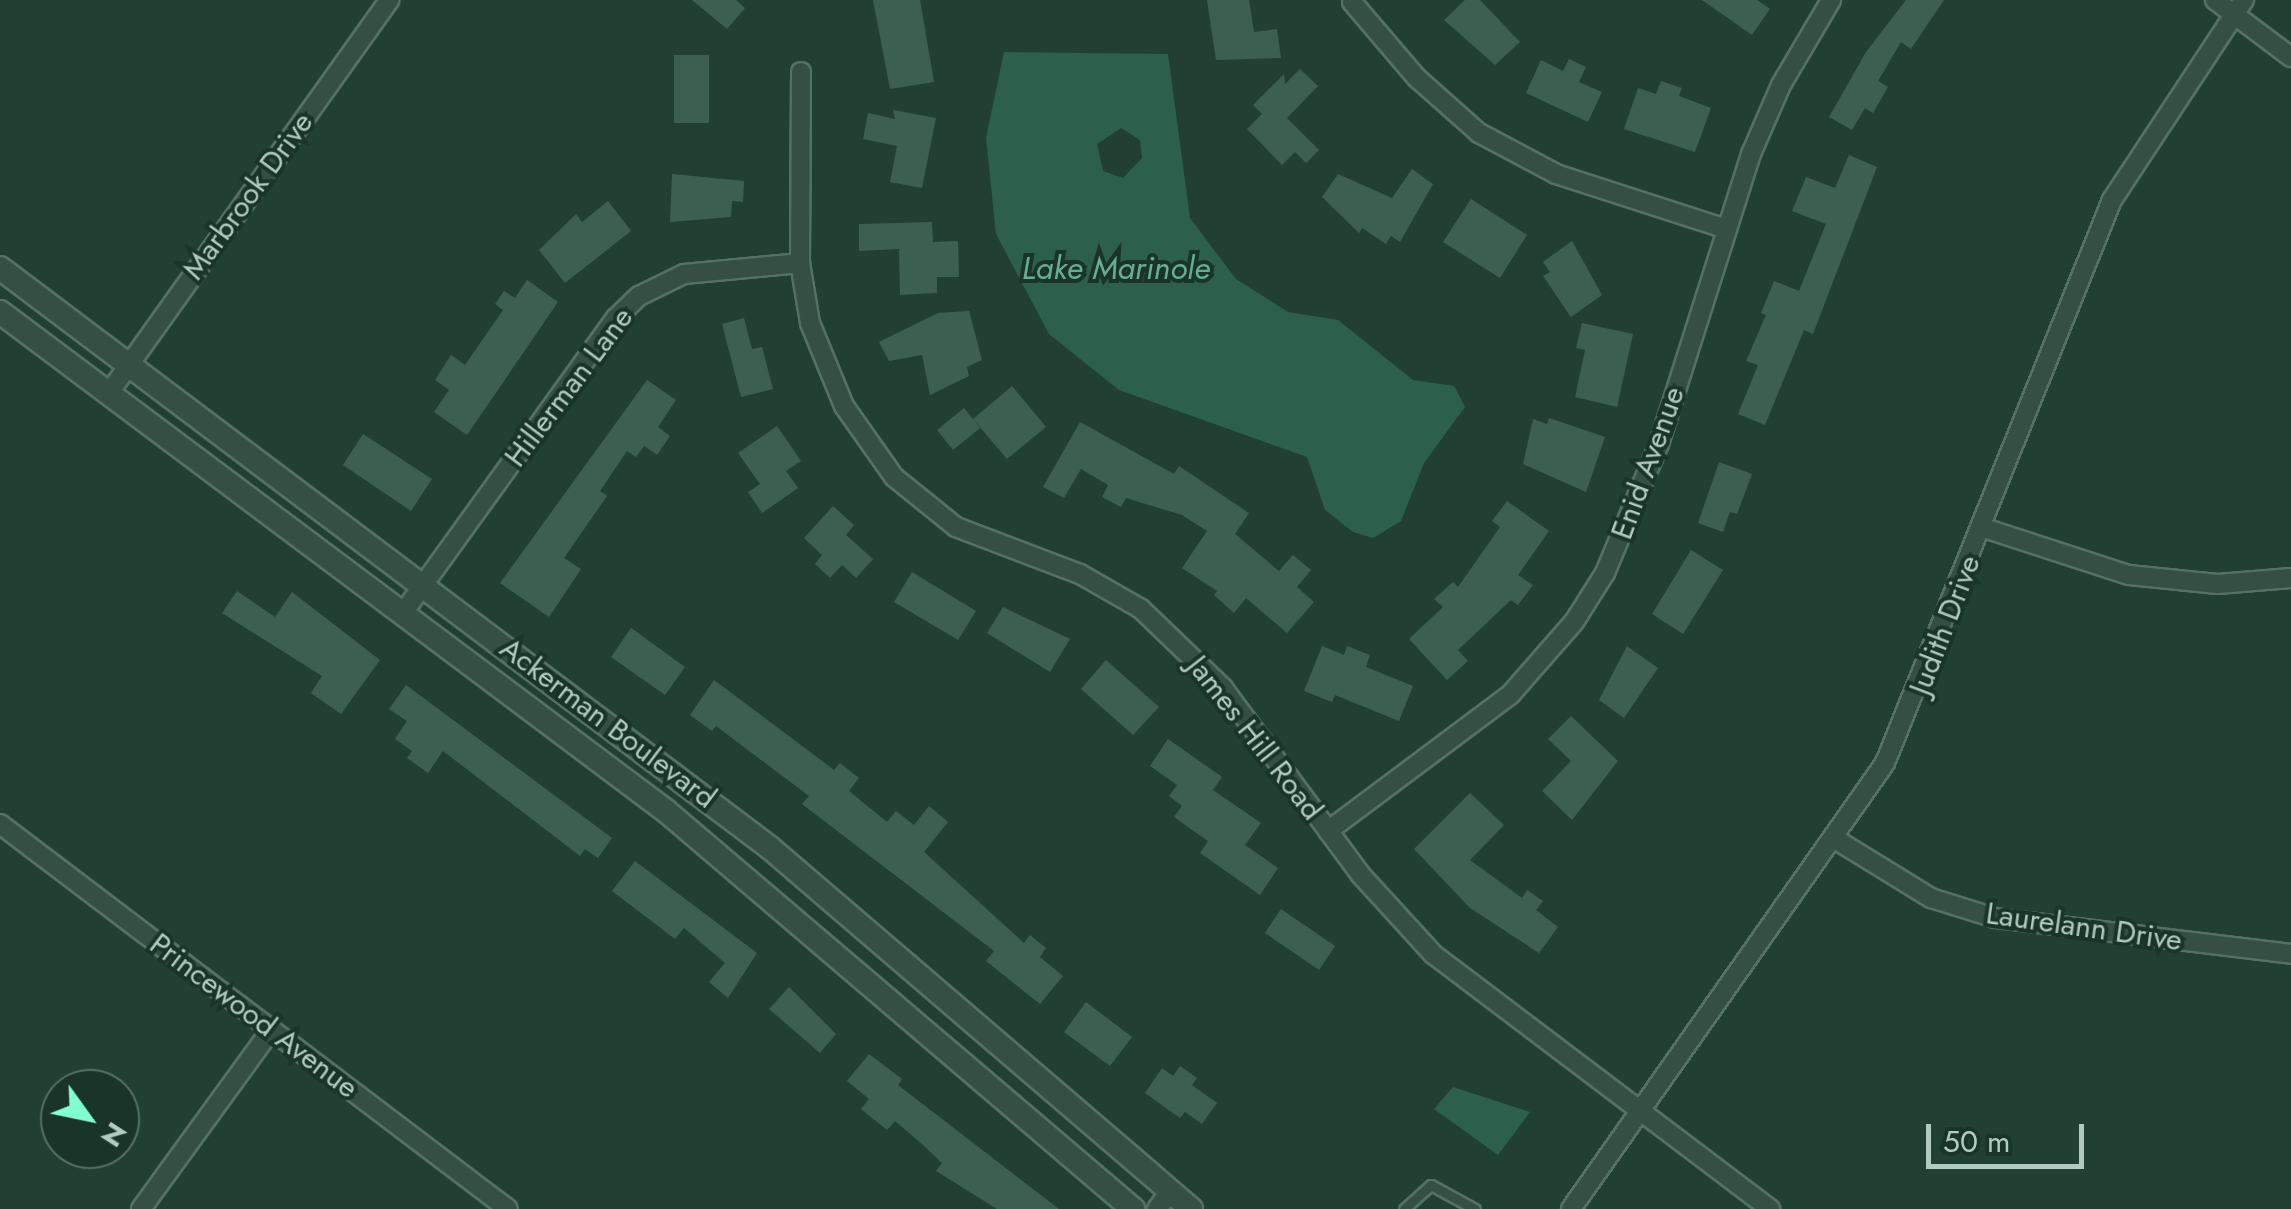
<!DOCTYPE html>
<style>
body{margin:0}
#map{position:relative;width:2291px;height:1209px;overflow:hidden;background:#214033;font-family:Jost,sans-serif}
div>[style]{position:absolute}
.water>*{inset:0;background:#2c604c}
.building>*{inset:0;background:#3d5f52}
.roads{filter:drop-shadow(2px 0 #567066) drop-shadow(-2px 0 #567066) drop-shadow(0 2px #567066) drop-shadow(0 -2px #567066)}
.service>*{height:9px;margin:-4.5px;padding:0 4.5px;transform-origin:4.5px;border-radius:4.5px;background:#354f45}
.minor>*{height:18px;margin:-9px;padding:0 9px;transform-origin:9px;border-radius:9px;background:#354f45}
.tertiary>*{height:22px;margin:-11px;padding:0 11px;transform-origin:11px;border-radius:11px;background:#354f45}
span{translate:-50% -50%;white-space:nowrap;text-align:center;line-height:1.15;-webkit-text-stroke:8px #1a342a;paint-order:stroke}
.street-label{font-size:30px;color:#b1cbc1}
.water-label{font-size:32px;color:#66ad91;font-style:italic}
.north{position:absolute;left:40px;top:1069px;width:100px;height:100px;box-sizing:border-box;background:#1a342a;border:2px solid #567066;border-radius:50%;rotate:123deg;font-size:28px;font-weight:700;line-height:40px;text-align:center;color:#b1cbc1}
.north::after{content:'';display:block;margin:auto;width:35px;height:45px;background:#82ffd2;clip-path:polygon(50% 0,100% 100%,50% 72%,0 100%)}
.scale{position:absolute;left:1926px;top:1124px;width:158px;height:45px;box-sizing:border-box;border:5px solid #b1cbc1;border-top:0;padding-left:12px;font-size:30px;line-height:35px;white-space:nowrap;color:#b1cbc1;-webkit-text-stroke:8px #1a342a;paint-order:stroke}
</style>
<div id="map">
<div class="water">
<i style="clip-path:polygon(evenodd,1004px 52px,1168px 54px,1190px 218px,1236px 279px,1288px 312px,1338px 320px,1413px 380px,1454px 386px,1465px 407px,1424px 463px,1401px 521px,1373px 538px,1353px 532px,1325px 510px,1307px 457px,1119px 390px,1049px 334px,996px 234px,986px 138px,1004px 52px,1121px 128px,1140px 140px,1142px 158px,1123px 178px,1103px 171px,1097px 144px,1121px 128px)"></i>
<i style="clip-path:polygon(1453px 1087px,1530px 1112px,1498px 1155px,1434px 1109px)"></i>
</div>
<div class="building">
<i style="clip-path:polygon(692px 0,736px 0,745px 8px,727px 29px)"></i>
<i style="clip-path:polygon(873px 0,920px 0,934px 82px,890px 89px)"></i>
<i style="clip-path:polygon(1207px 0,1249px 0,1254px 32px,1277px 29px,1281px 58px,1216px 60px)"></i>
<i style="clip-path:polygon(1465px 0,1480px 0,1520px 42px,1495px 65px,1444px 20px)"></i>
<i style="clip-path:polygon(1702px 0,1757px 0,1770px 9px,1752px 35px)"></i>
<i style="clip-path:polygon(1906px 0,1944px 0,1911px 49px,1901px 42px,1878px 81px,1888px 87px,1873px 113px,1865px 108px,1852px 130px,1829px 117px,1866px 52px)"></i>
<i style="clip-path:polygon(674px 55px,709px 55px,709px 123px,674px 123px)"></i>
<i style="clip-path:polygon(1569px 59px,1586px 67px,1579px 82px,1602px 92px,1588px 122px,1526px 93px,1541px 60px,1563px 71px)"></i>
<i style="clip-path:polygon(1300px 69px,1318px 86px,1287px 118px,1319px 150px,1306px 163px,1295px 152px,1282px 165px,1247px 129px,1262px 114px,1253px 105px,1284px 74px,1285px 84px)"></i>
<i style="clip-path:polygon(1661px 81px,1682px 88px,1679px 96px,1711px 108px,1695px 152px,1624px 129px,1638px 88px,1656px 94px)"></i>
<i style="clip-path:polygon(893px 110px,936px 118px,922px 188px,890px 182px,897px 146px,863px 139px,868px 113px,895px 119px)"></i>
<i style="clip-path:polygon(1849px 155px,1877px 167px,1813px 334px,1804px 330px,1765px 425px,1738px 414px,1758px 365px,1746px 361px,1766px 315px,1761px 313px,1774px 281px,1799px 291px,1826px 224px,1792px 211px,1806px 177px,1835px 188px)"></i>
<i style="clip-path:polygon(1412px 169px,1433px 184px,1400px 242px,1391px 236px,1386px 244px,1362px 228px,1359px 233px,1322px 197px,1338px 174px,1392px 198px)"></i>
<i style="clip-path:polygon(672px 174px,744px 181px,743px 202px,732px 201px,731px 217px,670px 222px)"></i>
<i style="clip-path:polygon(1471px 199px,1527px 235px,1500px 278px,1443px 242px)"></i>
<i style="clip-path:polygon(608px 201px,631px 231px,565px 283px,539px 250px,576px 214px,582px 222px)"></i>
<i style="clip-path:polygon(932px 222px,933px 242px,958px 241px,959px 277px,937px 277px,937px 293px,900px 295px,899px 249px,859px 251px,859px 224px)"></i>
<i style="clip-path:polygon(1572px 241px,1602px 295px,1571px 317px,1543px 276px,1550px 272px,1543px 262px)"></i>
<i style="clip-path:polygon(527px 280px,558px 302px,467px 435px,434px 412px,449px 390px,435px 380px,451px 355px,465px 365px,503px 310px,495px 304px,504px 291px,515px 298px)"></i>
<i style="clip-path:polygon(969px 311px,982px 360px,967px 367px,969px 376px,930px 395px,922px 355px,889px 361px,879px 342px,938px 313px)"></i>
<i style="clip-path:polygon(744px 318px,752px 349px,762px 347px,773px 389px,741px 397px,722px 324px)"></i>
<i style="clip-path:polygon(1582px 323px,1633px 334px,1617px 407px,1575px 397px,1585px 350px,1576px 348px)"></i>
<i style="clip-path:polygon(647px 380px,676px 400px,658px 427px,670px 436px,657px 455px,644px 446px,636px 457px,627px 451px,600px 491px,607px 496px,564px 558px,581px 569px,549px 617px,500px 583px)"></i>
<i style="clip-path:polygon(1012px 386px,1046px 427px,1007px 459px,973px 419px)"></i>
<i style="clip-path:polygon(964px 408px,980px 428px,953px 450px,937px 430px)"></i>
<i style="clip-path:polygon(1549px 418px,1605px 437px,1586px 492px,1523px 464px,1533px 419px,1547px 424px)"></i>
<i style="clip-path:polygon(1080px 422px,1174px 474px,1179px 466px,1249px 513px,1235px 534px,1279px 571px,1293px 555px,1311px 570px,1297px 587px,1314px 602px,1287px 633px,1246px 598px,1234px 613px,1214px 595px,1217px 591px,1182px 568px,1207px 531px,1182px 515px,1126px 498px,1121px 507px,1102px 497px,1108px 485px,1081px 469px,1064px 498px,1043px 487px)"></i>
<i style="clip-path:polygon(777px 426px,801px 461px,786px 471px,798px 488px,762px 513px,748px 492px,760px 484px,738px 453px)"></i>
<i style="clip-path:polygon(363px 434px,432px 479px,411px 511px,343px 465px)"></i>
<i style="clip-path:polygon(1719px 462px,1752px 474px,1737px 514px,1730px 512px,1723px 532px,1698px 523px)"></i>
<i style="clip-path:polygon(1507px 501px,1549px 531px,1518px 575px,1533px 585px,1518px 605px,1511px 600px,1458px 650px,1468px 661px,1447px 680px,1409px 639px,1443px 607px,1434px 599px,1453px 582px,1458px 587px,1500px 527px,1492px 521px)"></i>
<i style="clip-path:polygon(833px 506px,854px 525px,846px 535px,873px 559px,856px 578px,842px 565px,830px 578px,815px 564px,822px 555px,804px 538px)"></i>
<i style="clip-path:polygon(1691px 550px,1723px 570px,1683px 634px,1652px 614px)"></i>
<i style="clip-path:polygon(912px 572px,976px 611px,958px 640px,894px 602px)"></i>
<i style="clip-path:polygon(237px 591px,275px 617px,292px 592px,380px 660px,341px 714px,311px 693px,322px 676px,222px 613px)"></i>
<i style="clip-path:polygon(1003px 607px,1070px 639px,1050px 672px,987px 633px)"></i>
<i style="clip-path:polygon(631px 628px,685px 667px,665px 695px,611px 657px)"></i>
<i style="clip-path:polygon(1322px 646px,1344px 655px,1347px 646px,1370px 655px,1366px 667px,1413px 686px,1399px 721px,1335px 695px,1332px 702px,1304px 691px)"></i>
<i style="clip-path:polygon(1627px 646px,1658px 668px,1624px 718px,1599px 700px)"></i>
<i style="clip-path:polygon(1106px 660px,1159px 707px,1133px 735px,1081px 689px)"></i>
<i style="clip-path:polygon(714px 680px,834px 770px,840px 763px,859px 778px,849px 791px,887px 822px,896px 811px,914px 825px,929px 806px,948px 822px,924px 852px,1024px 943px,1030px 935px,1046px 948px,1040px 957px,1063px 976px,1040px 1004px,986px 961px,994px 951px,802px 804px,809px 796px,716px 726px,712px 731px,690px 715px)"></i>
<i style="clip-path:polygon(406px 685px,612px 838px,598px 858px,585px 849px,580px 856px,443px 751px,428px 773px,407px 758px,412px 751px,395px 739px,407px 721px,389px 709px)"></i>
<i style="clip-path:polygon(1571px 716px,1618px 761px,1572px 820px,1542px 791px,1571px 761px,1548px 739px)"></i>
<i style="clip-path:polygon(1168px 739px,1222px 777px,1213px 790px,1261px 823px,1245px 845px,1278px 868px,1260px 895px,1200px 853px,1208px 841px,1174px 817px,1182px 806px,1169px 796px,1177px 785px,1150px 766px)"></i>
<i style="clip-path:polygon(1470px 793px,1504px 825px,1470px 860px,1522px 898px,1527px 890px,1543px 901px,1536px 910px,1558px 927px,1539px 953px,1470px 908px,1414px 849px)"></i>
<i style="clip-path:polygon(635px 861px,757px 953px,728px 998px,709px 982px,725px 963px,684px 928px,675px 939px,612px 891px)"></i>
<i style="clip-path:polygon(1281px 909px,1335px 946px,1319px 970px,1265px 933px)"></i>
<i style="clip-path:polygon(789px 987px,836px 1034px,820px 1053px,769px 1009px)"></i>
<i style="clip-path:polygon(1086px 1002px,1132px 1037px,1110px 1066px,1064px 1032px)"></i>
<i style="clip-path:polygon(869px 1054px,902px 1079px,898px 1085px,1059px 1209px,997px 1209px,936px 1171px,942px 1163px,923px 1145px,895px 1121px,887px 1130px,861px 1109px,869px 1099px,847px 1081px)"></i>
<i style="clip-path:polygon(1180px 1066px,1197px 1078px,1192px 1085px,1217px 1103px,1202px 1124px,1185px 1112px,1180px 1118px,1145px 1093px,1162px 1068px,1173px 1076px)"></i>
</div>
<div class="roads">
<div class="service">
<i style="left:1404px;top:1209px;width:36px;rotate:-42deg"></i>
<i style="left:1431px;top:1185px;width:50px;rotate:28.6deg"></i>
</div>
<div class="minor">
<i style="left:2215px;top:0;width:95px;rotate:36.9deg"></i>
<i style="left:1352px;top:2px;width:100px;rotate:49.5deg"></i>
<i style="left:1417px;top:78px;width:83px;rotate:41.6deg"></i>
<i style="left:1479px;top:133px;width:87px;rotate:28deg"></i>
<i style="left:1556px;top:174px;width:179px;rotate:17.9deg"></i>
<i style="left:801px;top:72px;width:191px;rotate:90.3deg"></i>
<i style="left:800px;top:263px;width:61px;rotate:80.5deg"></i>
<i style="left:810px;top:323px;width:90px;rotate:67.7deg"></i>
<i style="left:844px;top:406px;width:87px;rotate:54.8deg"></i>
<i style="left:894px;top:477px;width:80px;rotate:38.9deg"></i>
<i style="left:956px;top:527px;width:133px;rotate:20.8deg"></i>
<i style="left:1080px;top:574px;width:70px;rotate:29.8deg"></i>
<i style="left:1141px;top:609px;width:114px;rotate:43.9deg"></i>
<i style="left:1223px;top:688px;width:231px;rotate:53.6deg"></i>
<i style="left:1360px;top:874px;width:108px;rotate:47.6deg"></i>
<i style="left:1433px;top:954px;width:423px;rotate:37.1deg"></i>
<i style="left:109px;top:393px;width:483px;rotate:-54.5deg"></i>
<i style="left:1984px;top:528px;width:152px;rotate:18deg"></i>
<i style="left:2129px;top:575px;width:89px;rotate:5.8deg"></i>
<i style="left:2218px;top:584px;width:73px;rotate:-4.7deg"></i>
<i style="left:403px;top:613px;width:364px;rotate:-54.2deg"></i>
<i style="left:616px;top:318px;width:32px;rotate:-44deg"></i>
<i style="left:639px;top:296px;width:50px;rotate:-26.1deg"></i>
<i style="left:684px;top:274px;width:117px;rotate:-5.4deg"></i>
<i style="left:0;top:824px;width:637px;rotate:37.16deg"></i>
<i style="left:1328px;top:831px;width:227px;rotate:-36.8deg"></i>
<i style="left:1510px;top:695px;width:97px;rotate:-48.8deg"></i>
<i style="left:1574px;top:622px;width:58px;rotate:-57.7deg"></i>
<i style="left:1605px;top:573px;width:140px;rotate:-67.3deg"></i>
<i style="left:1659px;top:444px;width:304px;rotate:-72.4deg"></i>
<i style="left:1751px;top:154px;width:75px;rotate:-66.5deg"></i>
<i style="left:1781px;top:85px;width:99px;rotate:-59.5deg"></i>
<i style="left:1835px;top:839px;width:113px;rotate:31.6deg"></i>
<i style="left:1931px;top:898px;width:67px;rotate:17.4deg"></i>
<i style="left:1995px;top:918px;width:298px;rotate:6.9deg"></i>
<i style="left:141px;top:1209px;width:221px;rotate:-54deg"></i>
<i style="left:1157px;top:1209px;width:21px;rotate:-53deg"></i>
<i style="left:1571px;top:1209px;width:545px;rotate:-54.85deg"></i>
<i style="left:1885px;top:763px;width:607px;rotate:-68.04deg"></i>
<i style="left:2112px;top:200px;width:240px;rotate:-56.6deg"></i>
</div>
<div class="tertiary">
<i style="left:0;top:268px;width:963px;rotate:36.98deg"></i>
<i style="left:769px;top:847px;width:556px;rotate:40.62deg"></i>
<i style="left:0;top:312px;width:832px;rotate:36.84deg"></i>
<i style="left:666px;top:811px;width:614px;rotate:40.44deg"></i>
</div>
</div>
<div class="street-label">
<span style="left:248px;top:196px;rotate:-54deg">Marbrook Drive</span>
<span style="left:569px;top:387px;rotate:-53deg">Hillerman Lane</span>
<span style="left:1648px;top:463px;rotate:-70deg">Enid Avenue</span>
<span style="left:1945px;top:625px;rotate:-69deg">Judith Drive</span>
<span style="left:608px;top:723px;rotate:37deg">Ackerman Boulevard</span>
<span style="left:1255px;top:738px;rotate:52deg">James Hill Road</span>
<span style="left:2084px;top:927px;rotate:8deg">Laurelann Drive</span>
<span style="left:254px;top:1016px;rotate:37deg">Princewood Avenue</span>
</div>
<div class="water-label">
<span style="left:1116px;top:268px">Lake Marinole</span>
</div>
<div class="north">N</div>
<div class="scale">50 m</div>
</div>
